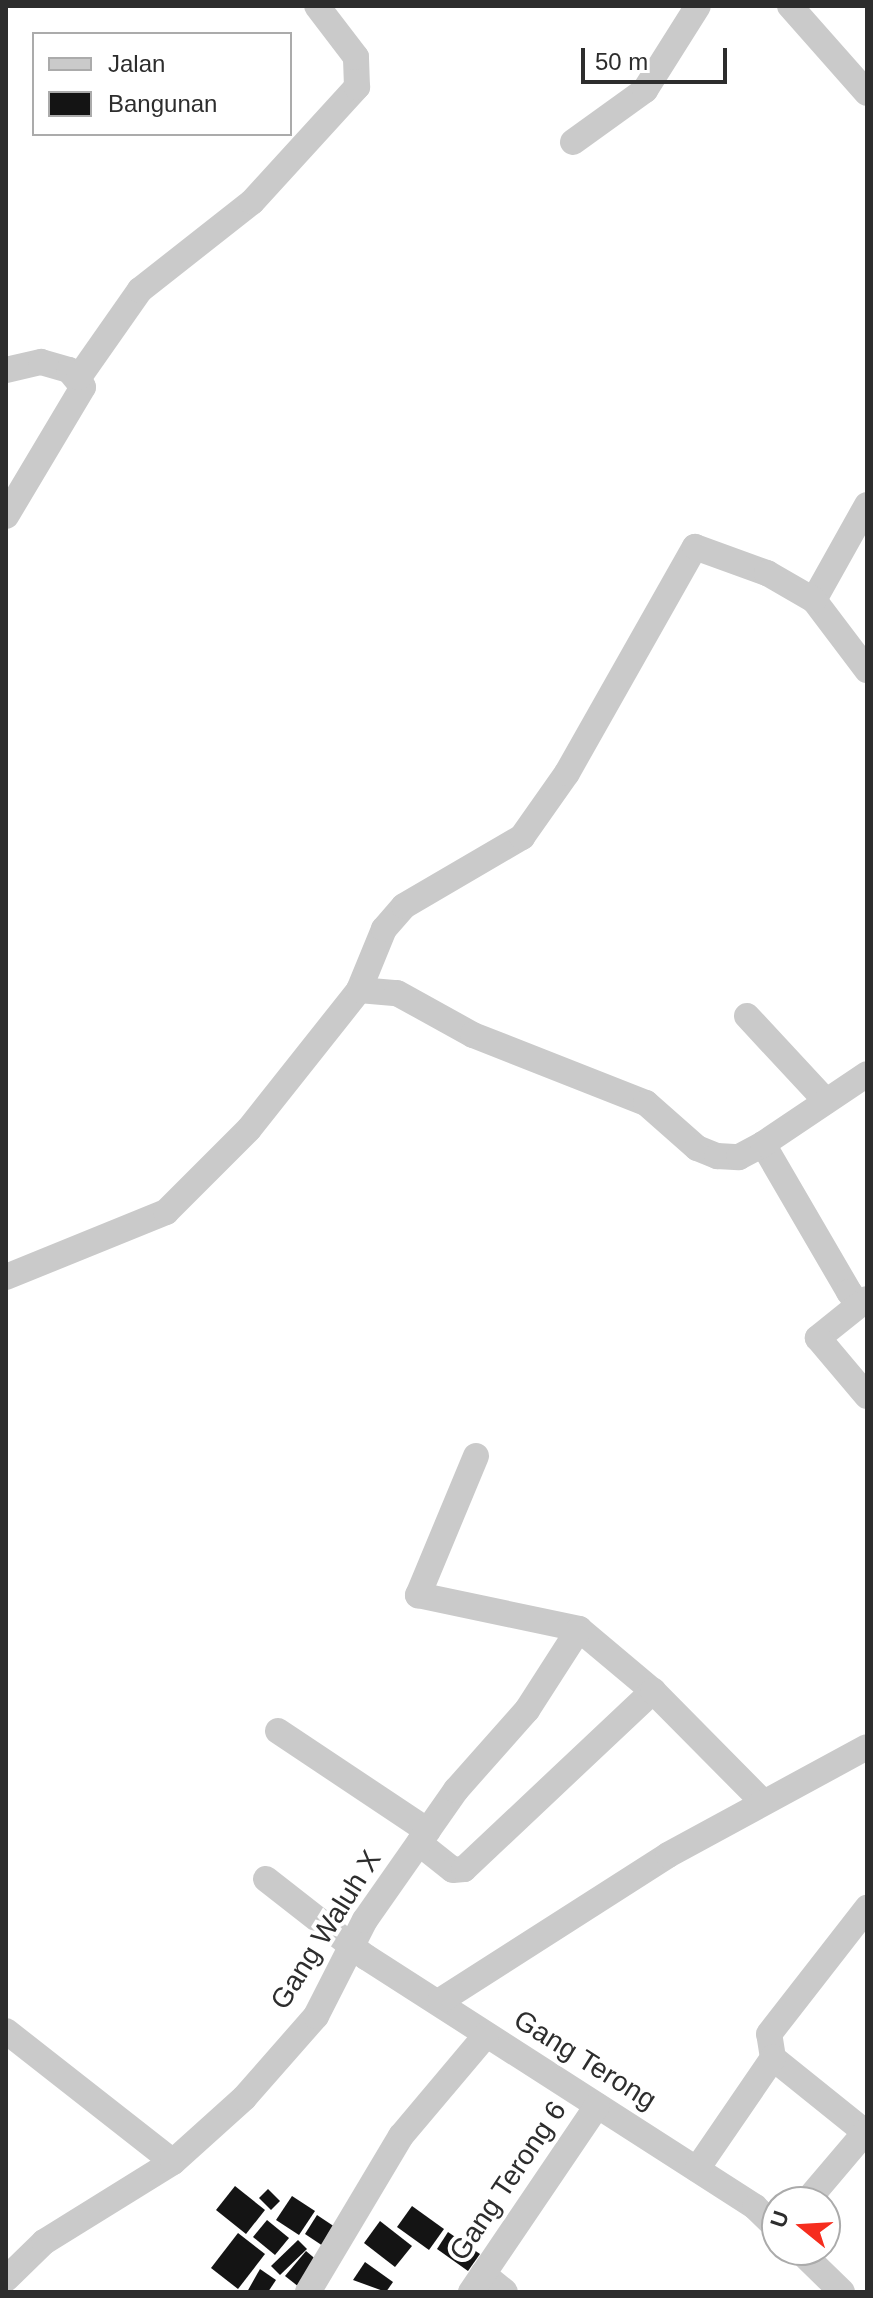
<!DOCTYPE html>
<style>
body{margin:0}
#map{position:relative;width:873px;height:2298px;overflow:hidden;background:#fff;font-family:Helvetica,sans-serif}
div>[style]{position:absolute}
.building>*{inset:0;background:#141414}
.minor>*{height:26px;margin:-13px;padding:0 13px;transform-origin:13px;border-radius:13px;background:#cacaca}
span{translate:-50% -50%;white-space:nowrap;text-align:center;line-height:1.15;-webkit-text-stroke:8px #fff;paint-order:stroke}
.street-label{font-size:28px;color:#2d2d2d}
.frame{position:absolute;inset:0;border:8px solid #2d2d2d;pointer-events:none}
.legend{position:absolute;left:32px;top:32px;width:260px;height:104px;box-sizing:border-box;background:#fff;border:2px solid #ababab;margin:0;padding:10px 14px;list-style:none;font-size:24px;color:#2d2d2d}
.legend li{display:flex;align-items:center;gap:16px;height:40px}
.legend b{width:40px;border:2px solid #ababab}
.north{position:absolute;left:761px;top:2186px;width:80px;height:80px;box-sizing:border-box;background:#fff;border:2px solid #ababab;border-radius:50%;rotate:288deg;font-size:22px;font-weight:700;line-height:32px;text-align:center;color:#2d2d2d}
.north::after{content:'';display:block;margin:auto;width:28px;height:36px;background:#f62d1e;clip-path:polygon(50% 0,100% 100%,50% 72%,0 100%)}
.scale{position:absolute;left:581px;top:48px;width:146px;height:36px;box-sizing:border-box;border:4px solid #2d2d2d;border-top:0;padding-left:10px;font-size:24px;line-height:28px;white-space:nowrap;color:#2d2d2d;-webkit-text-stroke:6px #fff;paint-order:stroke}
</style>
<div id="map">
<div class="building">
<i style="clip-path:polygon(235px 2186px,265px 2210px,246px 2234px,216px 2210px)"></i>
<i style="clip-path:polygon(268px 2189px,280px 2201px,271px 2210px,259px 2198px)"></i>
<i style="clip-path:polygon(292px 2196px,315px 2211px,299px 2235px,276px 2220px)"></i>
<i style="clip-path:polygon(412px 2206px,444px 2229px,429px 2250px,397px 2227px)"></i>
<i style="clip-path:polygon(317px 2215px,338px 2229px,326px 2248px,305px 2234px)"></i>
<i style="clip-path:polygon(267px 2220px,289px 2238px,275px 2255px,253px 2237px)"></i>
<i style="clip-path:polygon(380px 2221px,412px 2246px,395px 2267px,364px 2243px)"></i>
<i style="clip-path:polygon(448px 2232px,480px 2254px,468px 2271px,437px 2249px)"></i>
<i style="clip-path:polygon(238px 2233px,265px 2254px,238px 2289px,211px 2268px)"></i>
<i style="clip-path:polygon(298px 2240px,307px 2249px,280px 2275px,271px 2266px)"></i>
<i style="clip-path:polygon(306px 2251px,319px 2262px,299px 2287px,285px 2276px)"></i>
<i style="clip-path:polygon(365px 2262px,393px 2282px,386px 2292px,353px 2280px)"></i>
<i style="clip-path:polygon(260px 2269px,276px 2280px,268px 2292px,247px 2292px)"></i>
</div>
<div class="minor">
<i style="left:790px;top:6px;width:116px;rotate:48.5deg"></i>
<i style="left:573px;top:142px;width:89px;rotate:-35.8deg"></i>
<i style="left:645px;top:90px;width:99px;rotate:-57.8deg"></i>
<i style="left:6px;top:370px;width:36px;rotate:-13deg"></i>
<i style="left:41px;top:362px;width:29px;rotate:16deg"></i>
<i style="left:69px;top:370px;width:22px;rotate:51deg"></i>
<i style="left:83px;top:387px;width:150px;rotate:120.8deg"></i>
<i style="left:79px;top:377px;width:106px;rotate:-55deg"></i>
<i style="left:140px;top:290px;width:142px;rotate:-38.2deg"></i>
<i style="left:252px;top:202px;width:156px;rotate:-47.6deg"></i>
<i style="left:357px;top:87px;width:30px;rotate:-92deg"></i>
<i style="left:356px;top:57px;width:64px;rotate:-127.4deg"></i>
<i style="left:867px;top:505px;width:109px;rotate:119.2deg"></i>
<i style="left:814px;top:600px;width:88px;rotate:52.9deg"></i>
<i style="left:359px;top:990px;width:66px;rotate:-67.7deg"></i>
<i style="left:384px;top:929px;width:30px;rotate:-49deg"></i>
<i style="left:404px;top:906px;width:137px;rotate:-30.3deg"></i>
<i style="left:522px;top:837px;width:78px;rotate:-54.9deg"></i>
<i style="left:567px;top:773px;width:260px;rotate:-60.5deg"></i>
<i style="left:695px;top:547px;width:77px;rotate:19.9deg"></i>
<i style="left:767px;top:573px;width:54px;rotate:29.9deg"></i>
<i style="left:747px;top:1016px;width:116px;rotate:47.1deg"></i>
<i style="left:763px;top:1144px;width:171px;rotate:59.8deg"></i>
<i style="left:849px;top:1292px;width:16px;rotate:52deg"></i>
<i style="left:859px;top:1305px;width:10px;rotate:-37deg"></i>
<i style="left:6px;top:1277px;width:173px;rotate:-22.1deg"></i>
<i style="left:166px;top:1212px;width:117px;rotate:-45deg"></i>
<i style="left:249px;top:1129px;width:177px;rotate:-51.6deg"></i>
<i style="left:359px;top:990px;width:38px;rotate:5deg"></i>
<i style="left:397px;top:993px;width:87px;rotate:28.9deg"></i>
<i style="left:473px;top:1035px;width:186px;rotate:21.5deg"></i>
<i style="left:646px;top:1103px;width:68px;rotate:41.4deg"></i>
<i style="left:697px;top:1148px;width:22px;rotate:22deg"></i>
<i style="left:717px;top:1156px;width:22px;rotate:3deg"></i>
<i style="left:739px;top:1157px;width:27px;rotate:-28deg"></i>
<i style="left:763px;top:1144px;width:125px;rotate:-33.9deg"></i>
<i style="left:859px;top:1305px;width:53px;rotate:141.2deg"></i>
<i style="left:818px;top:1338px;width:76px;rotate:49.8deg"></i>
<i style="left:476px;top:1456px;width:151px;rotate:112.6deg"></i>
<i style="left:418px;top:1595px;width:165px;rotate:11.9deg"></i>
<i style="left:579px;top:1629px;width:97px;rotate:40deg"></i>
<i style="left:278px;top:1731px;width:180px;rotate:33.7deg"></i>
<i style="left:419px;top:1843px;width:43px;rotate:38.5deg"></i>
<i style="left:453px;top:1870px;width:11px;rotate:-5deg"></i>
<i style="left:464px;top:1869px;width:260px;rotate:-43.3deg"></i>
<i style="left:653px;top:1691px;width:155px;rotate:45.3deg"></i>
<i style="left:266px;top:1879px;width:127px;rotate:38deg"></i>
<i style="left:366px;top:1957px;width:462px;rotate:32.7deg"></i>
<i style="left:755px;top:2207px;width:30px;rotate:44deg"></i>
<i style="left:440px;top:2001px;width:271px;rotate:-32.6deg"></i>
<i style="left:668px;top:1855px;width:226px;rotate:-28.5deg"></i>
<i style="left:6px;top:2031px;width:212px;rotate:38.1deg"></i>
<i style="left:865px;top:2132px;width:118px;rotate:-141.2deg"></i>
<i style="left:773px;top:2058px;width:24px;rotate:-99deg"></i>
<i style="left:769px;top:2034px;width:160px;rotate:-52.1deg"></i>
<i style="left:697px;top:2169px;width:135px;rotate:-55.6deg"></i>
<i style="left:806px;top:2202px;width:94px;rotate:-49.7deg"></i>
<i style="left:799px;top:2250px;width:60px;rotate:44.3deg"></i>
<i style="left:483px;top:2274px;width:28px;rotate:39deg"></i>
<i style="left:6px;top:2279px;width:53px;rotate:-44.2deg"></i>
<i style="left:44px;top:2242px;width:152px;rotate:-31.8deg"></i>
<i style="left:173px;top:2162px;width:96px;rotate:-42deg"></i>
<i style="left:244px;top:2098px;width:109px;rotate:-48.7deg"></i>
<i style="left:316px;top:2016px;width:108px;rotate:-63deg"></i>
<i style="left:365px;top:1920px;width:159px;rotate:-55deg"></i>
<i style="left:456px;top:1790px;width:107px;rotate:-48.4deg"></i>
<i style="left:527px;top:1710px;width:96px;rotate:-57.3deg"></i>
<i style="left:308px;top:2292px;width:182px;rotate:-59.2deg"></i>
<i style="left:401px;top:2136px;width:132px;rotate:-49.9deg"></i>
<i style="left:471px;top:2292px;width:225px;rotate:-55.9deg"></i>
</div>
<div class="street-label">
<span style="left:326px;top:1930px;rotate:-58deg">Gang Waluh X</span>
<span style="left:585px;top:2060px;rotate:32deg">Gang Terong</span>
<span style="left:508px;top:2181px;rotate:-56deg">Gang Terong 6</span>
</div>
<div class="frame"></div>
<ul class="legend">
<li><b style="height:10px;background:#cacaca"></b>Jalan</li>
<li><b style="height:22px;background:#141414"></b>Bangunan</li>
</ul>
<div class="north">U</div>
<div class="scale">50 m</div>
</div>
